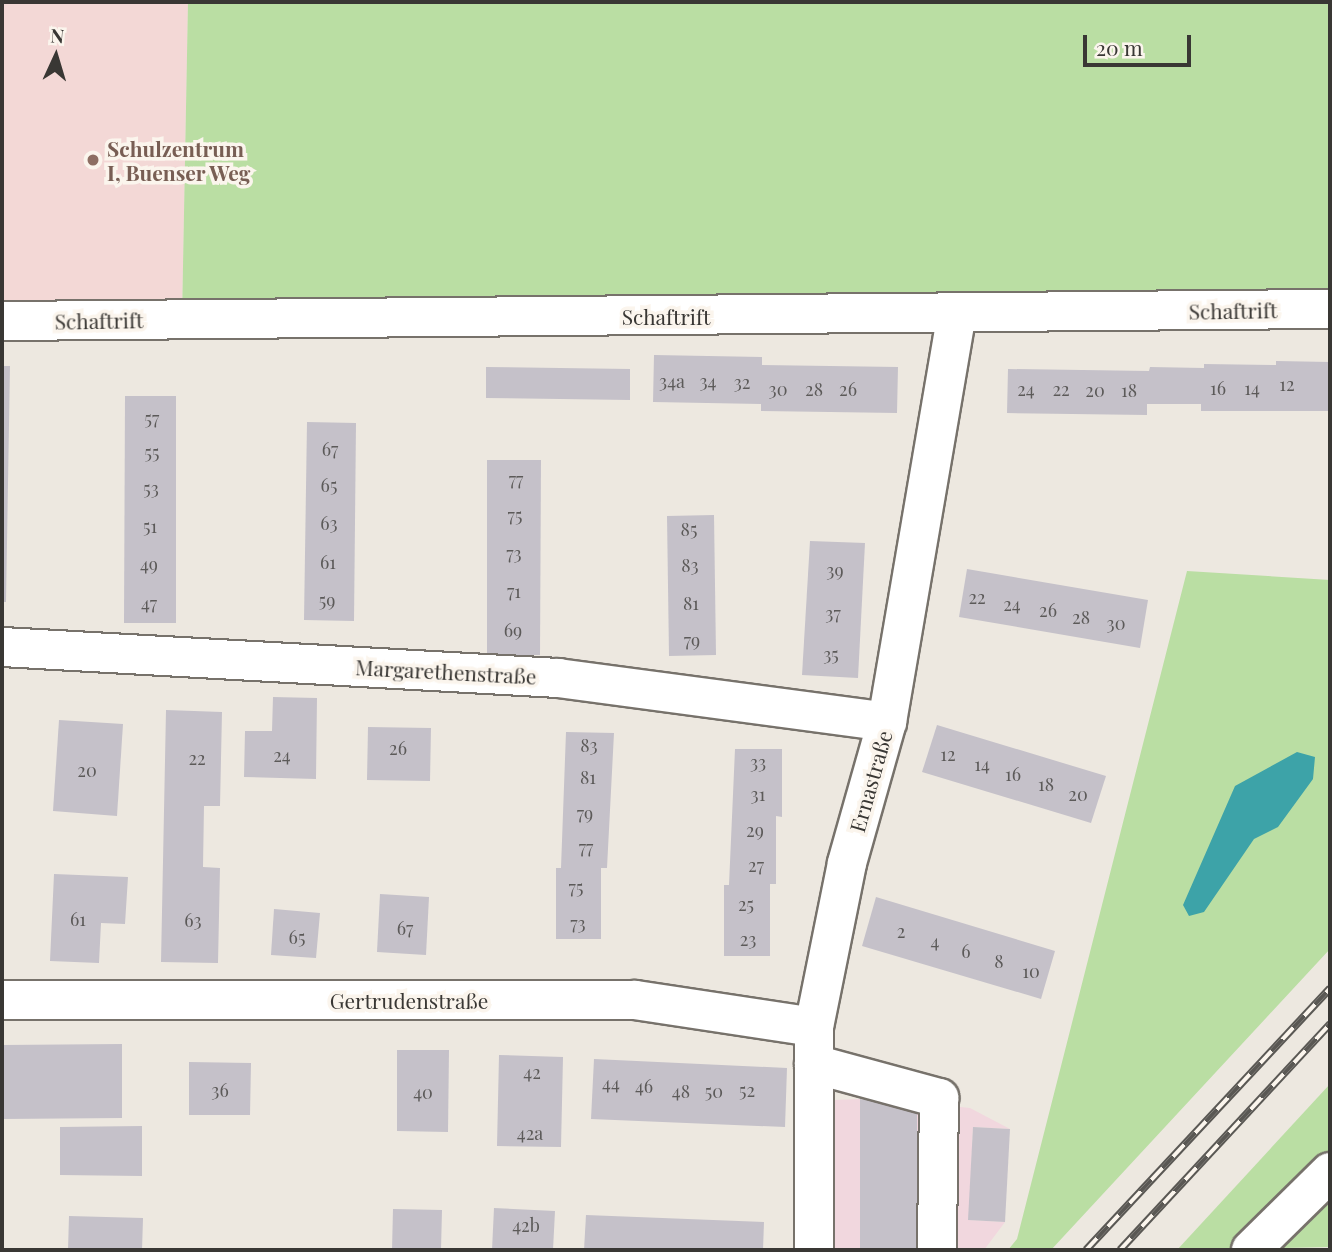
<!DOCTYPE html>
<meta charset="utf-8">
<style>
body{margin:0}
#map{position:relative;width:1332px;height:1252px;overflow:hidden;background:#ede8e0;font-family:"Playfair Display",serif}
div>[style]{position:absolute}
.industrial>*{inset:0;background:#f1d7de}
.education>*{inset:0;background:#f3d8d6}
.green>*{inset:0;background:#badea3}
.water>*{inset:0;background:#3da3a8}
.building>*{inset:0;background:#c5c1c9}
.roads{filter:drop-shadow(2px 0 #77726b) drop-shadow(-2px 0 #77726b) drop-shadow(0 2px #77726b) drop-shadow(0 -2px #77726b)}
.minor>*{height:38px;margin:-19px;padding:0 19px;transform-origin:19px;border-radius:19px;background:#fff}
.rail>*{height:8px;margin-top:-4px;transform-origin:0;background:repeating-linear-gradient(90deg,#fbf5ed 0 16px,#5a5854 0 32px);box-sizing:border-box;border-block:2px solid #5a5854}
.dots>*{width:19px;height:19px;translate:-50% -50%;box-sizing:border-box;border:4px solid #fbf5ed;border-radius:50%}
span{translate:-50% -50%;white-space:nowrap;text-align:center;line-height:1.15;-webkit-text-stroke:7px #fbf5ed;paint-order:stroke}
.number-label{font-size:18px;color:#5c5a59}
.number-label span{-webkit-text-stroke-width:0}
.education-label{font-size:21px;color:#785e54;font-weight:700}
.left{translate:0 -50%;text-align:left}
.street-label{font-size:21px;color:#393734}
.frame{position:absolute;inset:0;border:4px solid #393734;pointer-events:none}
.north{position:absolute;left:21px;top:21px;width:70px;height:70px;-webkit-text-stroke:5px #fbf5ed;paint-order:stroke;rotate:4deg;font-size:19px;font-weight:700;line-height:28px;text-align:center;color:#393734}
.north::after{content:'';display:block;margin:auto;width:24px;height:32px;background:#393734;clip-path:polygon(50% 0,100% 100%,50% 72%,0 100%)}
.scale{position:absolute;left:1083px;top:35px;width:108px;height:32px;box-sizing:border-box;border:4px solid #393734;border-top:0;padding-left:9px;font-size:21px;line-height:24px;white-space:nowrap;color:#393734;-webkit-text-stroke:5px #fbf5ed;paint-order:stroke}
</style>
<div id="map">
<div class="industrial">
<i style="clip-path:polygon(860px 1099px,860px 1250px,833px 1250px,834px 1100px)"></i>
<i style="clip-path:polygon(887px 1099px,970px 1108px,1010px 1129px,973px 1127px,969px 1220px,1005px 1222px,984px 1250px,917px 1250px,917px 1106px)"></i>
</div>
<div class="education">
<i style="clip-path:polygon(2px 2px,188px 2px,182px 319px,2px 321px)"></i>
</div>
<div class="green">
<i style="clip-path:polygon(188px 2px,1330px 2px,1330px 309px,182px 319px)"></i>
<i style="clip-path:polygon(1187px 571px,1330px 580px,1330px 949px,1051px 1250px,1008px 1250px,1017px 1239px)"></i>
<i style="clip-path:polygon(1330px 1084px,1330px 1247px,1177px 1250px)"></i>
</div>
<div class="water">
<i style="clip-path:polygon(1297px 752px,1315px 757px,1313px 779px,1278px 827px,1254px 839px,1204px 912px,1189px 916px,1183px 905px,1235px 786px)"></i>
</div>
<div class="building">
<i style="clip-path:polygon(654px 355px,762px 357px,762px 365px,898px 367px,897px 413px,761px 411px,761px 404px,653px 402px)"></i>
<i style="clip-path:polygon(1276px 361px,1330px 362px,1330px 411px,1201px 411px,1201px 404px,1147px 404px,1147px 415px,1007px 413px,1008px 369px,1149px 371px,1150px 367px,1204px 368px,1204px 364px,1276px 365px)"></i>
<i style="clip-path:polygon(2px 366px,10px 366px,6px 602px,2px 602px)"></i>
<i style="clip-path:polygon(486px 367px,630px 369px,630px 400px,486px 398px)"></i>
<i style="clip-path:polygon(125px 396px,176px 396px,176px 623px,124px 623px)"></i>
<i style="clip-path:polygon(307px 422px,356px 423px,354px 621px,304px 620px)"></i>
<i style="clip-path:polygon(487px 460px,541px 460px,540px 655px,487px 655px)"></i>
<i style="clip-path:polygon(714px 515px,716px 655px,669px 656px,667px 516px)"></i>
<i style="clip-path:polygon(810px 541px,865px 543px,858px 678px,802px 675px)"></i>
<i style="clip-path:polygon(967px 569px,1148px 600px,1140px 648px,959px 617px)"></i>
<i style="clip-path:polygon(273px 697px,317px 698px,316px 779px,244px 777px,245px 731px,272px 731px)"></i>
<i style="clip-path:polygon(166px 710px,222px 712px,220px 806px,204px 806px,203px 867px,220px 868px,218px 963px,161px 962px)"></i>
<i style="clip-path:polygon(59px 720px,123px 724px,117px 816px,53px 811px)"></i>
<i style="clip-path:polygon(937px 725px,1106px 776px,1091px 823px,922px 772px)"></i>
<i style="clip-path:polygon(368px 727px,431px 728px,430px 781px,367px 780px)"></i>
<i style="clip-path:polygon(566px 732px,614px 733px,607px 868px,601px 868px,601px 939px,556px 939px,556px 868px,561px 868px)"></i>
<i style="clip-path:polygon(735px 749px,782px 749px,782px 817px,776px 816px,776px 884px,770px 884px,770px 956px,724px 956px,724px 885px,729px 885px)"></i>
<i style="clip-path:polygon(54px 874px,128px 877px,125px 924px,101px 923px,99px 963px,50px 961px)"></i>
<i style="clip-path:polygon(380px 894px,429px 897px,426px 955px,377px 952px)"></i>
<i style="clip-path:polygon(876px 897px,1055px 951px,1041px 999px,862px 946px)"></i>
<i style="clip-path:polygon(274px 909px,320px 913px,316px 958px,271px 955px)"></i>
<i style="clip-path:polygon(122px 1044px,122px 1118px,2px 1119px,2px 1045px)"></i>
<i style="clip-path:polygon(397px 1050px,449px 1050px,448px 1132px,397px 1131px)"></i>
<i style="clip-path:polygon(499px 1055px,563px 1057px,561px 1147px,497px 1146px)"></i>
<i style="clip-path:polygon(594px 1059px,787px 1068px,785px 1127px,591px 1119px)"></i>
<i style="clip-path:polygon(189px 1062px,251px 1063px,250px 1115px,189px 1115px)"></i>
<i style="clip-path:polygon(860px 1099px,917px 1105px,917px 1250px,860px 1250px)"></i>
<i style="clip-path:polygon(142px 1126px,142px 1176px,60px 1175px,60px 1127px)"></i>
<i style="clip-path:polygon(973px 1127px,1010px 1129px,1005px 1222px,968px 1220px)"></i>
<i style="clip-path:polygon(494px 1208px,555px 1211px,553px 1250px,492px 1250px)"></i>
<i style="clip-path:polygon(393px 1209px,442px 1210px,441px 1250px,392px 1250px)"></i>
<i style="clip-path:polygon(586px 1215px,764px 1222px,763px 1250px,584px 1250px)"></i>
<i style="clip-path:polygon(69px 1216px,143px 1218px,142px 1250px,68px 1250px)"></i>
</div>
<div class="roads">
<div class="minor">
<i style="left:2px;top:321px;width:1328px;rotate:-0.52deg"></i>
<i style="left:2px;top:647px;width:557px;rotate:3.19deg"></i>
<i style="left:558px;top:678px;width:332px;rotate:7.6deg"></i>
<i style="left:2px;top:1000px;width:633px"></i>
<i style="left:635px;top:1000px;width:181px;rotate:8.6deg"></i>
<i style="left:814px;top:1064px;width:130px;rotate:15.2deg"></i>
<i style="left:939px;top:1098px;width:152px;rotate:90.8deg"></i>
<i style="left:814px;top:1250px;width:223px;rotate:-90deg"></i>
<i style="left:814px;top:1027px;width:167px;rotate:-78.6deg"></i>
<i style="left:847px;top:863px;width:147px;rotate:-74.2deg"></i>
<i style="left:887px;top:722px;width:415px;rotate:-80.3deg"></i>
<i style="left:1251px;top:1250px;width:111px;rotate:-44.6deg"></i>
</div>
</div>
<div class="rail">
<i style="left:1086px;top:1250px;width:358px;rotate:-47deg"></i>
<i style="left:1120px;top:1250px;width:309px;rotate:-47.1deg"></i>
</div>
<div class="dots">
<i style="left:93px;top:160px;background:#8d6e63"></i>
</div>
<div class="number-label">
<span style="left:672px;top:381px">34a</span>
<span style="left:708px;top:381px">34</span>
<span style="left:742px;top:382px">32</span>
<span style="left:1287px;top:384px">12</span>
<span style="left:1218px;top:388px">16</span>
<span style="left:1252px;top:388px">14</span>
<span style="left:778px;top:389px">30</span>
<span style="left:814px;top:389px">28</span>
<span style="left:848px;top:389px">26</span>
<span style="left:1026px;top:389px">24</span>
<span style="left:1061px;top:389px">22</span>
<span style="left:1095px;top:390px">20</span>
<span style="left:1129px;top:390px">18</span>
<span style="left:152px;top:418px">57</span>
<span style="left:330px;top:449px">67</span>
<span style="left:152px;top:452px">55</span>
<span style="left:516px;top:479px">77</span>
<span style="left:329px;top:485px">65</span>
<span style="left:151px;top:488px">53</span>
<span style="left:515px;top:515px">75</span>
<span style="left:329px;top:523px">63</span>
<span style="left:150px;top:526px">51</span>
<span style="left:689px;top:529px">85</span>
<span style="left:514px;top:553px">73</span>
<span style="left:328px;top:562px">61</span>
<span style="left:149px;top:564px">49</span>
<span style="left:690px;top:565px">83</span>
<span style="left:835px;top:570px">39</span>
<span style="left:514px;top:591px">71</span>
<span style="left:977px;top:597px">22</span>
<span style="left:327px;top:600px">59</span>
<span style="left:149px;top:603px">47</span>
<span style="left:691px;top:603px">81</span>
<span style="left:1012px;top:604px">24</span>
<span style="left:1048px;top:610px">26</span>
<span style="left:833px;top:613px">37</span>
<span style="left:1081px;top:617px">28</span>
<span style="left:1116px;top:623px">30</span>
<span style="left:513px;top:630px">69</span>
<span style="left:692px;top:640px">79</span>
<span style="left:831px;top:654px">35</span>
<span style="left:589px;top:745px">83</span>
<span style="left:398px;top:748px">26</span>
<span style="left:948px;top:754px">12</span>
<span style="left:282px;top:755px">24</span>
<span style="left:197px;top:758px">22</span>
<span style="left:758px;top:762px">33</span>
<span style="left:982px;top:764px">14</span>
<span style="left:87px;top:770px">20</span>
<span style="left:1013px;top:774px">16</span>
<span style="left:588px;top:777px">81</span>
<span style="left:1046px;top:784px">18</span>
<span style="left:758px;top:794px">31</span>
<span style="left:1078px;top:794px">20</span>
<span style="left:585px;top:813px">79</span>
<span style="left:755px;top:830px">29</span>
<span style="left:586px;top:847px">77</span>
<span style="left:756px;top:865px">27</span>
<span style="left:576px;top:887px">75</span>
<span style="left:746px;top:904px">25</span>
<span style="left:78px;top:919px">61</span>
<span style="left:193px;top:920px">63</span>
<span style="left:578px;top:923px">73</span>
<span style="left:405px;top:928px">67</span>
<span style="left:901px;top:931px">2</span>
<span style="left:297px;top:937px">65</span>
<span style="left:748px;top:939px">23</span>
<span style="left:935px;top:941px">4</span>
<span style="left:966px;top:951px">6</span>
<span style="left:999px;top:961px">8</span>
<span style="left:1031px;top:971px">10</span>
<span style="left:532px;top:1072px">42</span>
<span style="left:611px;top:1083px">44</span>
<span style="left:644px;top:1086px">46</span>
<span style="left:220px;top:1090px">36</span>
<span style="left:747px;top:1090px">52</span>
<span style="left:681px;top:1091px">48</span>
<span style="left:714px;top:1091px">50</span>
<span style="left:423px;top:1092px">40</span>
<span style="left:530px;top:1133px">42a</span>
<span style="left:526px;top:1225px">42b</span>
</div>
<div class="education-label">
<span class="left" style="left:107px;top:160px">Schulzentrum<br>I, Buenser Weg</span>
</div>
<div class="street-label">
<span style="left:1233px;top:310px;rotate:-1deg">Schaftrift</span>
<span style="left:666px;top:316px">Schaftrift</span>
<span style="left:99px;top:320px;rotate:-1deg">Schaftrift</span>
<span style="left:446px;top:671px;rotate:3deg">Margarethenstraße</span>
<span style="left:870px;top:781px;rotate:-74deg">Ernastraße</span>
<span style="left:409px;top:1000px">Gertrudenstraße</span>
</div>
<div class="frame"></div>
<div class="north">N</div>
<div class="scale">20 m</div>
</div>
